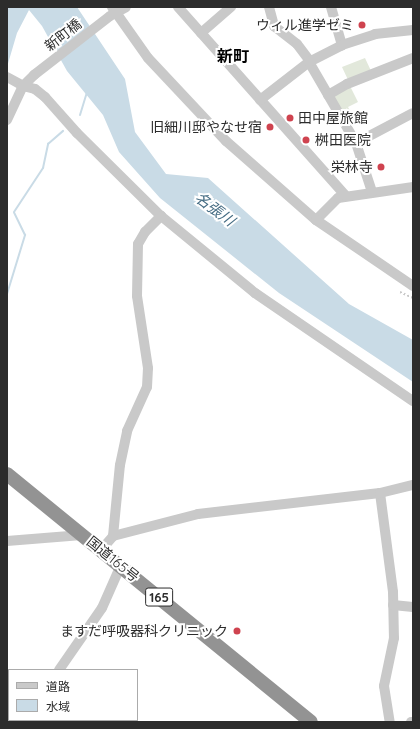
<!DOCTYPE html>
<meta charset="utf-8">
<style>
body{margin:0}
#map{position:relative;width:420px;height:729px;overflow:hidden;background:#fff;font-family:Quicksand,"Noto Sans JP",sans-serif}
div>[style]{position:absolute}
.green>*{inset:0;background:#e2e8db}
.water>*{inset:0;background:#c9dbe6}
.stream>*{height:2px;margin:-1px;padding:0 1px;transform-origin:1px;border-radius:1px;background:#c9dbe6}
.path>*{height:1.5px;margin-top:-0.75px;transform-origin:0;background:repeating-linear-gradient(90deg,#c9c9c9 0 2px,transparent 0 4px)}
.minor>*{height:10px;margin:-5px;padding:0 5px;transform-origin:5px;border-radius:5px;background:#c9c9c9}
.highway>*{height:14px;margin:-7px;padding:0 7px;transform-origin:7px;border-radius:7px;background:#939393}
.dots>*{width:11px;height:11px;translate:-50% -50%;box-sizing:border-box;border:2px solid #fff;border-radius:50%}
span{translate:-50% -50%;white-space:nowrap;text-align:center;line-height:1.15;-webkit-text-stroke:4px #fff;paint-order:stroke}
.shield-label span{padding:1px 3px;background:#fff;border:1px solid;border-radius:3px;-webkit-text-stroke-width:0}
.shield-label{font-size:13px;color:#2c2c2c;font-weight:700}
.poi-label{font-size:14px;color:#2c2c2c}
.right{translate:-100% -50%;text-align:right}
.left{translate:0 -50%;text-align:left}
.street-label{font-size:14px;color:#2c2c2c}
.water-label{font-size:15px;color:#456c83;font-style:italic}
.quarter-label{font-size:16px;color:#000;font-weight:700}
.frame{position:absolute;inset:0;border:8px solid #2c2c2c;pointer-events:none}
.legend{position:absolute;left:8px;top:669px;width:130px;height:52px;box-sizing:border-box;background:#fff;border:1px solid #ababab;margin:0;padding:5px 7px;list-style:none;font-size:12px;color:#2c2c2c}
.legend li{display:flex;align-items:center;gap:8px;height:20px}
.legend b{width:20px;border:1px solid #ababab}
</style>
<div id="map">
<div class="green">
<i style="clip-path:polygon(365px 58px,372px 73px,349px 82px,342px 67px)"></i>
<i style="clip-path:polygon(350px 86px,358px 102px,348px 107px,353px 116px,346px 120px,333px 96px)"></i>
</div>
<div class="water">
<i style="clip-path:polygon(7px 7px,77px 7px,125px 79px,135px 132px,166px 174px,208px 178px,349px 304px,413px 340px,413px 382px,279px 293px,160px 198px,119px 152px,103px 115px,67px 71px,42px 26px,29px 10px,17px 33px,7px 67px)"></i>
</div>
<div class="stream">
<i style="left:80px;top:115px;width:24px;rotate:-73deg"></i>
<i style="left:7px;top:294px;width:62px;rotate:-73deg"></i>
<i style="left:25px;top:235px;width:25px;rotate:-116deg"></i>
<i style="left:14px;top:212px;width:53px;rotate:-56.6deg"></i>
<i style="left:43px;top:168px;width:25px;rotate:-78deg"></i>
<i style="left:48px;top:144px;width:20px;rotate:-41deg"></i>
</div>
<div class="path">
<i style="left:400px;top:292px;width:14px;rotate:25deg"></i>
</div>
<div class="minor">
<i style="left:112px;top:7px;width:62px;rotate:54.8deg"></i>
<i style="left:148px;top:58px;width:114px;rotate:46.8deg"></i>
<i style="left:226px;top:141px;width:120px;rotate:41.3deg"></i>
<i style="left:316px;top:220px;width:31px;rotate:-45deg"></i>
<i style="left:338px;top:198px;width:76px;rotate:-8.3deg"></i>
<i style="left:178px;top:7px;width:253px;rotate:48.4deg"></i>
<i style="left:269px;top:7px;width:20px;rotate:75deg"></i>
<i style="left:274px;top:26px;width:29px;rotate:38deg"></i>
<i style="left:297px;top:44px;width:21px;rotate:53deg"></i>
<i style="left:331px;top:7px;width:40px;rotate:74deg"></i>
<i style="left:201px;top:33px;width:40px;rotate:-41deg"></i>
<i style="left:309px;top:62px;width:94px;rotate:59.9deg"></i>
<i style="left:356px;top:143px;width:52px;rotate:71.9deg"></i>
<i style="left:7px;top:77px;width:18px;rotate:29deg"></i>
<i style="left:23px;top:86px;width:12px;rotate:14deg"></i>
<i style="left:35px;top:89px;width:13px;rotate:39deg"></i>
<i style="left:45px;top:97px;width:48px;rotate:48.4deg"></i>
<i style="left:77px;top:133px;width:118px;rotate:44.7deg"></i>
<i style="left:161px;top:216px;width:122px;rotate:39.3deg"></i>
<i style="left:255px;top:293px;width:191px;rotate:34.4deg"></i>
<i style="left:328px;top:95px;width:22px;rotate:-30deg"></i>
<i style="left:347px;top:84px;width:71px;rotate:-21.5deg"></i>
<i style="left:260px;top:100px;width:62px;rotate:-37.8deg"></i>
<i style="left:309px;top:62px;width:37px;rotate:-27deg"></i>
<i style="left:342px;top:45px;width:35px;rotate:-18deg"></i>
<i style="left:375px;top:34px;width:38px;rotate:-6deg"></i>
<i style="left:7px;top:120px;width:38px;rotate:-65deg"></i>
<i style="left:23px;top:86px;width:16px;rotate:-45deg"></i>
<i style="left:34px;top:75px;width:96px;rotate:-37.8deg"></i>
<i style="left:110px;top:16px;width:18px;rotate:-29deg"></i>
<i style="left:356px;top:143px;width:64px;rotate:-27.8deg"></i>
<i style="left:316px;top:220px;width:117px;rotate:34.2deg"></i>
<i style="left:380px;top:493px;width:100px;rotate:82.5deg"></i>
<i style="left:393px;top:592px;width:46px;rotate:88.8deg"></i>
<i style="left:394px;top:638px;width:49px;rotate:101.8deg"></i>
<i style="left:384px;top:686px;width:36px;rotate:81deg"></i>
<i style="left:113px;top:536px;width:88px;rotate:-14.5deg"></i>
<i style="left:198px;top:514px;width:183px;rotate:-6.6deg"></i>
<i style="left:380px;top:493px;width:34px;rotate:-14deg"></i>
<i style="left:7px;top:541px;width:75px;rotate:-4.6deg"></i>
<i style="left:101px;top:550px;width:18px;rotate:-49deg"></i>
<i style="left:113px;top:536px;width:71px;rotate:-84.4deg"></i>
<i style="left:120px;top:465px;width:35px;rotate:-78deg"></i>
<i style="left:127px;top:431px;width:48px;rotate:-65.6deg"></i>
<i style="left:147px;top:387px;width:19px;rotate:-87deg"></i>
<i style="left:148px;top:368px;width:73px;rotate:-98.7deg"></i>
<i style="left:137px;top:296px;width:52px;rotate:-88.9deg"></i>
<i style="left:138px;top:244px;width:14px;rotate:-60deg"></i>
<i style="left:145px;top:232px;width:23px;rotate:-45deg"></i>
<i style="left:393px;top:605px;width:20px;rotate:6deg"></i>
<i style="left:59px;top:670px;width:75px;rotate:-55.3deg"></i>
<i style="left:102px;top:608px;width:47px;rotate:-66.2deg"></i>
<i style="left:41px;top:722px;width:2px;rotate:-63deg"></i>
<i style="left:411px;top:722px;width:2px"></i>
</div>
<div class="highway">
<i style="left:7px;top:474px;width:392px;rotate:39.2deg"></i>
</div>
<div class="dots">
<i style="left:362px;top:25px;background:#cf434f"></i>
<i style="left:290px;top:118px;background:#cf434f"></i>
<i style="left:270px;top:127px;background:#cf434f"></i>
<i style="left:306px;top:140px;background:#cf434f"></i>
<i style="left:381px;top:167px;background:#cf434f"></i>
<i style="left:237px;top:631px;background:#cf434f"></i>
</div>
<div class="shield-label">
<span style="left:159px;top:597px">165</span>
</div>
<div class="poi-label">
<span class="right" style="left:354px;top:25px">ウィル進学ゼミ</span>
<span class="left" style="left:298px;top:118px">田中屋旅館</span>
<span class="right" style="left:262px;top:127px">旧細川邸やなせ宿</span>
<span class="left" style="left:315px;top:140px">桝田医院</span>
<span class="right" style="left:373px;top:167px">栄林寺</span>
<span class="right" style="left:228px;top:631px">ますだ呼吸器科クリニック</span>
</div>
<div class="street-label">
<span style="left:63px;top:35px;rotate:-38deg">新町橋</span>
<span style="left:113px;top:559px;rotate:39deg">国道165号</span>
</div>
<div class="water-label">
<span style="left:215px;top:209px;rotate:37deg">名張川</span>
</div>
<div class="quarter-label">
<span style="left:233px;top:56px">新町</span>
</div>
<div class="frame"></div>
<ul class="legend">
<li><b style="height:5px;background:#c9c9c9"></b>道路</li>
<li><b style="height:11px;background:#c9dbe6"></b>水域</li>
</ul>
</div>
